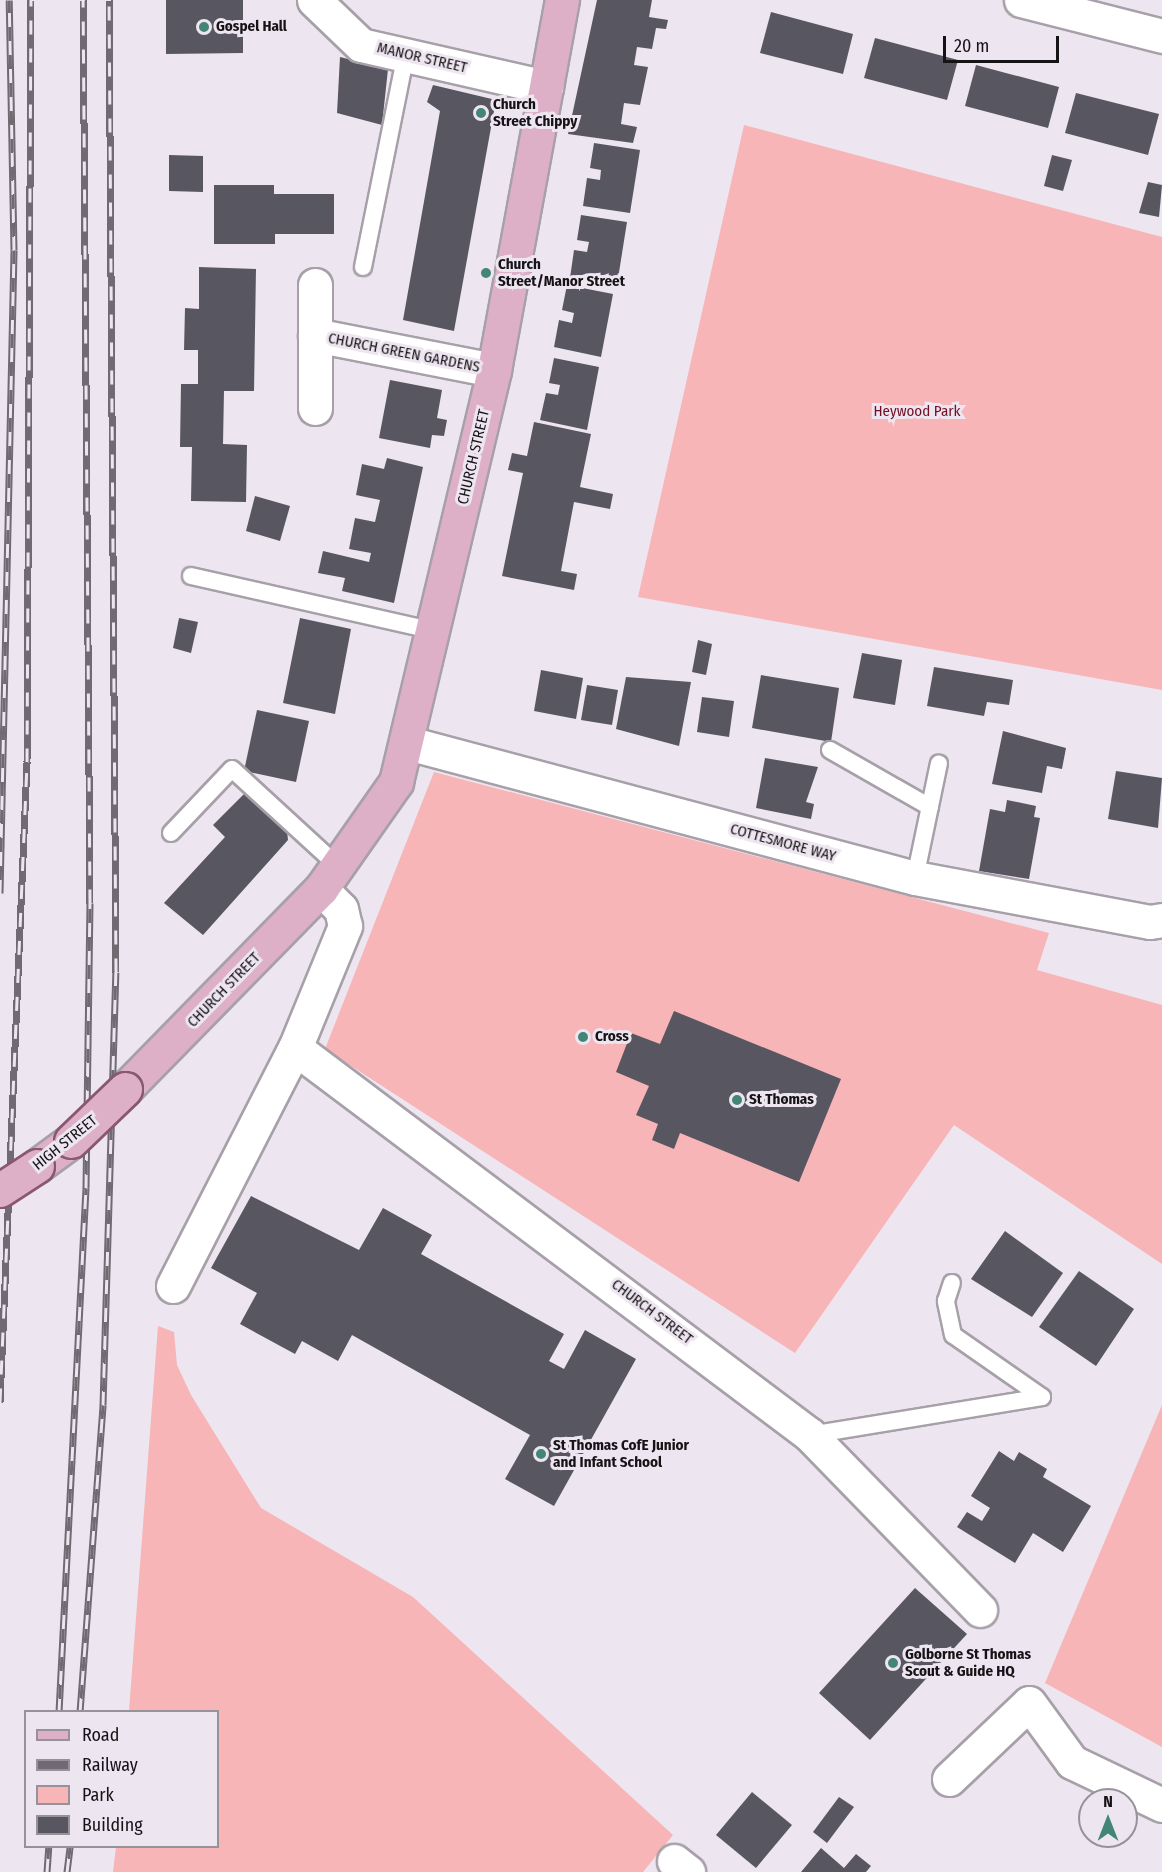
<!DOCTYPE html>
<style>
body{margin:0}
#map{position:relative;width:1162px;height:1872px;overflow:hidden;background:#ede5ef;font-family:"Fira Sans Condensed",sans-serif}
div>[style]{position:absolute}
.green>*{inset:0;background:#f7b5b8}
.building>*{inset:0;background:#585761}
.roads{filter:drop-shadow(2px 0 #a7a0a9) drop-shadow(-2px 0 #a7a0a9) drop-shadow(0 2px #a7a0a9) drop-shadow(0 -2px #a7a0a9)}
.lane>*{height:16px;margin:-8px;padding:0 8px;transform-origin:8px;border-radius:8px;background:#fff}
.street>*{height:33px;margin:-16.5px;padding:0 16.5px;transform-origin:16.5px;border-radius:16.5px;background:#fff}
.primary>*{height:33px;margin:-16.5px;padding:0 16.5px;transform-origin:16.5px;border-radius:16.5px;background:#ddb0c8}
.rail>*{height:7px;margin-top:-3.5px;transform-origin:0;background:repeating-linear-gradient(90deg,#ede5ef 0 14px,#706b72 0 28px);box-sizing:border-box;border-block:2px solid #706b72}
.bridges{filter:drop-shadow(2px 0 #895772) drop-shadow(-2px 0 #895772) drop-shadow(0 2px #895772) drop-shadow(0 -2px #895772)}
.primary-bridge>*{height:33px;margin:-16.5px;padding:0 16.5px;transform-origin:16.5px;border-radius:16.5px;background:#ddb0c8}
.dots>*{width:16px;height:16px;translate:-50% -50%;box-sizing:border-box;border:3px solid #ede5ef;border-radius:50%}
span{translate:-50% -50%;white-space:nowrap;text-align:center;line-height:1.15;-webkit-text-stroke:6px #ede5ef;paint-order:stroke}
.poi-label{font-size:15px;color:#161317;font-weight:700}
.left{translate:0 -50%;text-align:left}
.street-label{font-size:15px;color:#161317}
.park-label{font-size:15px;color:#720f25}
.legend{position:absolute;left:24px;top:1710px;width:195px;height:138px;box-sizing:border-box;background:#ede5ef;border:2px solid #979199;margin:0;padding:8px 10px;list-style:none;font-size:18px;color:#161317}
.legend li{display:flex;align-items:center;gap:12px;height:30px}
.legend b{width:30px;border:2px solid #979199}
.north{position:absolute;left:1078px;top:1788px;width:60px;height:60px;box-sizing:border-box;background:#ede5ef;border:2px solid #979199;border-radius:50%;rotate:0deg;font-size:16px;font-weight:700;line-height:24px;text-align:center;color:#161317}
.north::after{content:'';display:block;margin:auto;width:21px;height:27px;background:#438577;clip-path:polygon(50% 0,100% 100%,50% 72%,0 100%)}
.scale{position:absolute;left:943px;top:36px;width:116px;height:27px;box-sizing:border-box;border:3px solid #161317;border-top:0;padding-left:8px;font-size:18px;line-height:21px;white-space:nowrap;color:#161317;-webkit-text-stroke:4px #ede5ef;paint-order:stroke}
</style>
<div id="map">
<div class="green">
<i style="clip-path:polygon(744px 125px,1162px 237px,1162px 690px,638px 597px)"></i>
<i style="clip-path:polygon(434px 772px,1049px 933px,1037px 970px,1162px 1005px,1162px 1264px,954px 1125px,795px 1353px,325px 1049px)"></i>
<i style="clip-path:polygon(158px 1326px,174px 1332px,177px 1365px,191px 1395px,261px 1508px,413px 1597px,673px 1835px,643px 1872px,113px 1872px,116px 1847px,218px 1846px,218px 1712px,129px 1711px)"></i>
<i style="clip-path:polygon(1162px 1405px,1162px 1747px,1045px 1683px)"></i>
</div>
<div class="building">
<i style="clip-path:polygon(166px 0,243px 0,243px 53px,166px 54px)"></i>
<i style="clip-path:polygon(597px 0,652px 0,649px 17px,668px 20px,666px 29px,656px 28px,652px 49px,637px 47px,634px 65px,648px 67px,640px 105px,624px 103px,621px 124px,637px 127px,633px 143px,568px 134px)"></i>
<i style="clip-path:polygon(771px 12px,853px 34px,843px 74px,760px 53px)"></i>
<i style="clip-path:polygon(875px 38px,958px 60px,947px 100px,864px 78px)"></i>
<i style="clip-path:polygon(340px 57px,388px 69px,382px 125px,337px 113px)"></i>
<i style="clip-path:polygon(976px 65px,1059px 87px,1048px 128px,965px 106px)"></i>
<i style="clip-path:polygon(433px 85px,496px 100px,454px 331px,403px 320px,440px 111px,427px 102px)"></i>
<i style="clip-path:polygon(1076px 93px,1159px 114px,1148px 155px,1065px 133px)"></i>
<i style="clip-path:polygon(594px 143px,640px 150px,630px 213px,583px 206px,587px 178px,600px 180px,601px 170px,590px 168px)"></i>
<i style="clip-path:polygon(169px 155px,203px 156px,203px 192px,169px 191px)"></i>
<i style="clip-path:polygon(1052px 155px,1072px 160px,1063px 191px,1044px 186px)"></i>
<i style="clip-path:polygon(1148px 182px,1162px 185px,1159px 217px,1139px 213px)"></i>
<i style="clip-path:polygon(214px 185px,274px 185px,274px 194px,334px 194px,334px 234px,275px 234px,275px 244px,214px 244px)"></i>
<i style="clip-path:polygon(581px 215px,627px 222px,617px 285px,570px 278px,574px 250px,587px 252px,589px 242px,577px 240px)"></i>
<i style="clip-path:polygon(199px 267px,256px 269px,254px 391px,224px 391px,223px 444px,247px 445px,246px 502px,191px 501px,192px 447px,180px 447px,181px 384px,198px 384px,198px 350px,184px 350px,185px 308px,199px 309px)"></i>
<i style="clip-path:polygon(567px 285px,613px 294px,601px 357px,554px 347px,559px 320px,572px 323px,574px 313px,562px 310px)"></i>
<i style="clip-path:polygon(554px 358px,599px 367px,587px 430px,540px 420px,546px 393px,558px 395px,560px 385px,549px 383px)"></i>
<i style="clip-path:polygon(390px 380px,442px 390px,437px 418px,447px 420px,444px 436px,432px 435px,430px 448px,379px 438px)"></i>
<i style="clip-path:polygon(534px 422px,591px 434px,580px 487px,613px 494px,610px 509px,574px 502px,561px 571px,577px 574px,574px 590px,502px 576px,523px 473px,508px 470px,512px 453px,527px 456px)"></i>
<i style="clip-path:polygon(387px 458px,423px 467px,394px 603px,342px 591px,345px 578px,318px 573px,323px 551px,369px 562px,371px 553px,349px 549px,355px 518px,375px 522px,380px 500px,356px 495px,362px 464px,384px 469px)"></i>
<i style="clip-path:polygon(255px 496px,290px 506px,280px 541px,246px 531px)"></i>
<i style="clip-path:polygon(179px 618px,198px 622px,191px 653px,173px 648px)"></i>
<i style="clip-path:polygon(300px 618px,351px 629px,335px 714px,283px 703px)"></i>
<i style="clip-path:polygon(698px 640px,712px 644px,706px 675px,692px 672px)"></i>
<i style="clip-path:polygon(862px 653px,902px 660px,895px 705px,853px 698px)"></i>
<i style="clip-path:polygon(934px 667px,1013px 680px,1009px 705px,987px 702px,984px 716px,927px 706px)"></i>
<i style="clip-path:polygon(541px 670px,583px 678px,576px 719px,534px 711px)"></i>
<i style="clip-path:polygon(761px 675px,839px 688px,831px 742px,752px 728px)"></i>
<i style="clip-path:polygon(626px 677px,691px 682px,679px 746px,616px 729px)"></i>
<i style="clip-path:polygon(587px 685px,618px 690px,612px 725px,581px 720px)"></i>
<i style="clip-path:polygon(702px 697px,734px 701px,729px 737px,697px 732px)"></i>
<i style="clip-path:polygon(257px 710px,309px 721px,296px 782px,244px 771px)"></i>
<i style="clip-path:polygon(1003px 731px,1066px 748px,1062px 769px,1047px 766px,1042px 793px,992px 784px)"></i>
<i style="clip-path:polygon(765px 758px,818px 767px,806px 802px,814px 804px,811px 819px,756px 808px)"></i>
<i style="clip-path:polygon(1116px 771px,1162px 778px,1158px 828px,1108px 819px)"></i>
<i style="clip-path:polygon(245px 793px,287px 830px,288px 840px,203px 935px,164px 903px,225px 837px,213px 825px)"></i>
<i style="clip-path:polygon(1007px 800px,1036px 806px,1034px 817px,1040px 818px,1029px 879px,979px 871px,990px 809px,1005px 812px)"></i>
<i style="clip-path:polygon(674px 1011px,841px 1079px,799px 1182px,680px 1133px,674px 1149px,652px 1140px,658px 1124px,636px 1115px,649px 1086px,616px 1072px,631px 1033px,660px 1044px)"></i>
<i style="clip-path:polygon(251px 1196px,359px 1250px,383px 1208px,432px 1235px,421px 1254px,564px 1334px,549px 1361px,564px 1369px,585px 1330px,636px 1359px,554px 1506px,505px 1479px,530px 1435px,352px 1335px,338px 1361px,302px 1341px,295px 1354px,240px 1324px,257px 1293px,211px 1268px)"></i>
<i style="clip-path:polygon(1005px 1231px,1063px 1273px,1032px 1317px,971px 1279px)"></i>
<i style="clip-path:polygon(1079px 1271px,1134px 1309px,1096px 1366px,1039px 1327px)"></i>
<i style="clip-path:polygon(999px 1451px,1014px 1461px,1019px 1452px,1047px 1469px,1043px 1477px,1091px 1506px,1063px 1552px,1033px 1533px,1015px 1563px,957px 1527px,967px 1512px,982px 1521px,990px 1508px,971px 1496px)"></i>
<i style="clip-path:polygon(915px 1588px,967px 1634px,870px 1740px,819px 1693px)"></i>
<i style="clip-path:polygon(752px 1792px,792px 1825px,756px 1868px,716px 1835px)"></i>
<i style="clip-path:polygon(839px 1797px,854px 1807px,827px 1843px,813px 1832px)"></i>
<i style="clip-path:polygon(821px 1848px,844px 1868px,856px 1854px,871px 1866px,866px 1872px,801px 1872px)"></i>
</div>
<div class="roads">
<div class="lane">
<i style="left:363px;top:267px;width:217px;rotate:-78.6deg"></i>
<i style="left:191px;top:576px;width:250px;rotate:12.7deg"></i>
<i style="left:830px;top:750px;width:115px;rotate:29.7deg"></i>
<i style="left:171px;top:833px;width:88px;rotate:-46.4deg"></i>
<i style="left:232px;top:769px;width:144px;rotate:42.5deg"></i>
<i style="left:915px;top:878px;width:117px;rotate:-78.2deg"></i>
<i style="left:810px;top:1435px;width:235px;rotate:-9.3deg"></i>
<i style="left:1042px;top:1397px;width:108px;rotate:-145.1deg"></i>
<i style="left:953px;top:1335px;width:35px;rotate:-102deg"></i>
<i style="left:946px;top:1301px;width:19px;rotate:-72deg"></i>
</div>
<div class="street">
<i style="left:314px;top:0;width:65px;rotate:43.8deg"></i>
<i style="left:361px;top:45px;width:190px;rotate:12.8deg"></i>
<i style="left:1021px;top:0;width:146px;rotate:14.3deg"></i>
<i style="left:315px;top:285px;width:123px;rotate:90deg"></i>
<i style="left:315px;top:335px;width:182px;rotate:11.1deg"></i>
<i style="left:408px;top:743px;width:525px;rotate:14.91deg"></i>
<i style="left:915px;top:878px;width:239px;rotate:10.6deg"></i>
<i style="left:1150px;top:922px;width:12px;rotate:-9deg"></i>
<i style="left:321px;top:889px;width:28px;rotate:45deg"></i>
<i style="left:341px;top:909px;width:17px;rotate:77deg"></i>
<i style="left:345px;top:926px;width:132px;rotate:112.3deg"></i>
<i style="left:295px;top:1048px;width:644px;rotate:36.92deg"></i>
<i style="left:810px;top:1435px;width:244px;rotate:45.8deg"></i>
<i style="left:173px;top:1286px;width:267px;rotate:-62.9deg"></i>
<i style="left:949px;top:1779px;width:110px;rotate:-43.5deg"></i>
<i style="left:1029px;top:1703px;width:73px;rotate:53.9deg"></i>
<i style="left:1072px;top:1762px;width:100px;rotate:25.5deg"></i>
<i style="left:674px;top:1861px;width:18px;rotate:38deg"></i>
</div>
<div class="primary">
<i style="left:125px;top:1089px;width:280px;rotate:-45.6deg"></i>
<i style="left:321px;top:889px;width:131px;rotate:-55deg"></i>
<i style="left:396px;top:782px;width:423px;rotate:-76.6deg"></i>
<i style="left:494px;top:370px;width:376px;rotate:-79.6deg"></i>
<i style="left:37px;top:1166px;width:42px;rotate:-36.3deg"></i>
</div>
</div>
<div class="rail">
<i style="left:0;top:893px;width:643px;rotate:-88.75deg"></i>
<i style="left:14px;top:250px;width:250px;rotate:-91.1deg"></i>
<i style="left:0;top:1402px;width:641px;rotate:-87.58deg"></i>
<i style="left:27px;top:762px;width:762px;rotate:-89.7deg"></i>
<i style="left:59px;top:1712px;width:525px;rotate:-87.05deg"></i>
<i style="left:86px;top:1188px;width:285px;rotate:-89.2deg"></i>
<i style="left:90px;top:903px;width:903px;rotate:-90.44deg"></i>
<i style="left:80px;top:1712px;width:308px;rotate:-85.7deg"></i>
<i style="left:103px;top:1405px;width:433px;rotate:-88.3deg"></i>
<i style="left:116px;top:972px;width:972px;rotate:-90.41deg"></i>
<i style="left:47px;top:1872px;width:26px;rotate:-86deg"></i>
<i style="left:67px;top:1872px;width:26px;rotate:-83deg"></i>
</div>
<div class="bridges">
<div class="primary-bridge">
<i style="left:71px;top:1141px;width:75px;rotate:-43.9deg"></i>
<i style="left:0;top:1190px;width:44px;rotate:-33deg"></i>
</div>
</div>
<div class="dots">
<i style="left:204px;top:27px;background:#438577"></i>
<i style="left:481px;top:113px;background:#438577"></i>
<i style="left:486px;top:273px;background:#438577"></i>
<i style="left:583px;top:1037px;background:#438577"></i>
<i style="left:737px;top:1100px;background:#438577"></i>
<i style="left:541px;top:1454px;background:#438577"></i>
<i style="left:893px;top:1663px;background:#438577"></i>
</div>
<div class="poi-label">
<span class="left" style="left:216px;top:27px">Gospel Hall</span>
<span class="left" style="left:493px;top:113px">Church<br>Street Chippy</span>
<span class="left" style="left:498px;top:273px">Church<br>Street/Manor Street</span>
<span class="left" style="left:595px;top:1037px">Cross</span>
<span class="left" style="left:749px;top:1100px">St Thomas</span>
<span class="left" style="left:553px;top:1454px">St Thomas CofE Junior<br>and Infant School</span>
<span class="left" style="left:905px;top:1663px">Golborne St Thomas<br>Scout &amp; Guide HQ</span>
</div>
<div class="street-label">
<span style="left:422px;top:58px;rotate:13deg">MANOR STREET</span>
<span style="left:404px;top:353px;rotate:11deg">CHURCH GREEN GARDENS</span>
<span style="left:474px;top:457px;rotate:-77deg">CHURCH STREET</span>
<span style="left:783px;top:843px;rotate:15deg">COTTESMORE WAY</span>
<span style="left:224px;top:990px;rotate:-46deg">CHURCH STREET</span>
<span style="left:65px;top:1143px;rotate:-39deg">HIGH STREET</span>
<span style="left:652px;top:1312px;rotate:37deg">CHURCH STREET</span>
</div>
<div class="park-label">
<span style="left:917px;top:412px">Heywood Park</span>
</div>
<ul class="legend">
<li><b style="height:8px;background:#ddb0c8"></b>Road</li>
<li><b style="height:8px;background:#706b72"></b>Railway</li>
<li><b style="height:16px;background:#f7b5b8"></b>Park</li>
<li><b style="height:16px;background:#585761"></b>Building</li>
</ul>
<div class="north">N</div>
<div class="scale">20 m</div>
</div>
